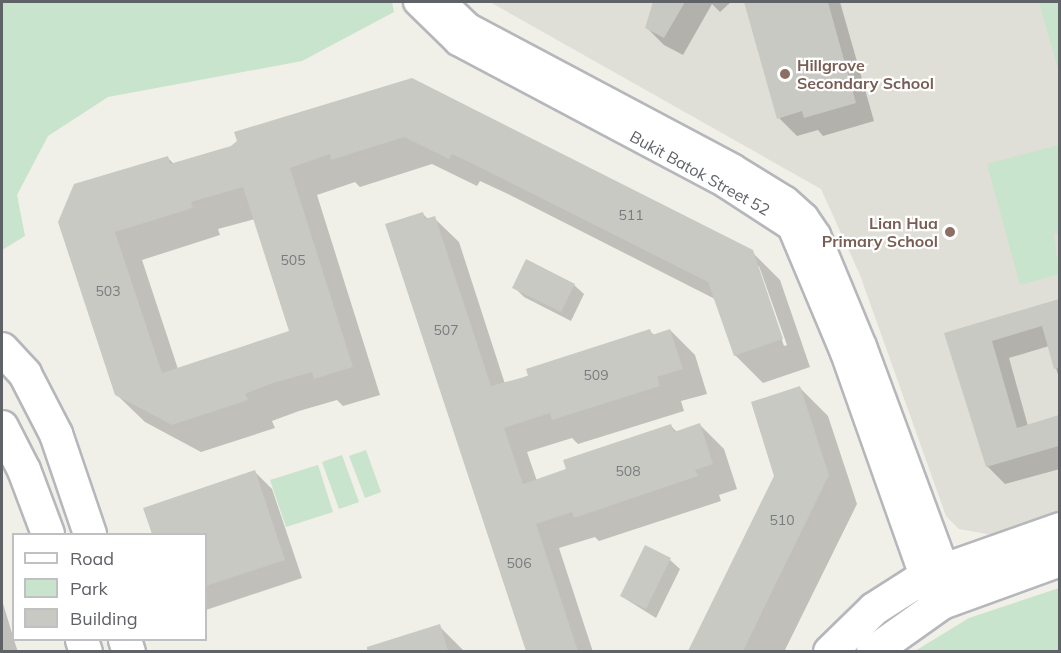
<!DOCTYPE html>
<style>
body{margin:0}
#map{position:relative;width:1061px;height:653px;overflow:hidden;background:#f0efe8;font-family:Mulish,sans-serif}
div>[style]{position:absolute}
.education>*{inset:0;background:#dfded7}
.green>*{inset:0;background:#c8e4cc}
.shadow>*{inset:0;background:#0003}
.building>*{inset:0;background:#c8c9c3}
.roads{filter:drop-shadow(2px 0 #b5b7bb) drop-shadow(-2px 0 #b5b7bb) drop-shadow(0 2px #b5b7bb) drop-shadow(0 -2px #b5b7bb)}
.minor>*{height:26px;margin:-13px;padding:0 13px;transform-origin:13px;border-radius:13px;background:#fff}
.tertiary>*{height:32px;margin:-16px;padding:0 16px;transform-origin:16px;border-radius:16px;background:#fff}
.dots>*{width:16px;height:16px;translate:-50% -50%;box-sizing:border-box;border:3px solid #fff;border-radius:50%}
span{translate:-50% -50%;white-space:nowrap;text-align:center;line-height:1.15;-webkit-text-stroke:4.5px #fff;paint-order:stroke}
.number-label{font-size:14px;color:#797c7e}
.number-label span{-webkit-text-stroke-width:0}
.education-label{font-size:16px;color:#785e54;font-weight:700}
.left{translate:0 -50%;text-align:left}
.right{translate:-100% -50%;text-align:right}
.street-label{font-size:16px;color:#5f6267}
.frame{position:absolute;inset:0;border:3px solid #5f6267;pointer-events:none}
.legend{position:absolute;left:12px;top:533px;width:195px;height:108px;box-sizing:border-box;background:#fff;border:2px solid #bfc0c2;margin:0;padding:8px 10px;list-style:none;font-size:18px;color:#5f6267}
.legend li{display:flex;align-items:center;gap:12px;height:30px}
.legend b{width:30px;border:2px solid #bfc0c2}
</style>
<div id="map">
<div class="education">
<i style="clip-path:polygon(490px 2px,1059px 2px,1059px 515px,993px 535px,959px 529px,946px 516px,860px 275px,821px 189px)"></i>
</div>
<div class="green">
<i style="clip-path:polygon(2px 2px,392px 2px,394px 12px,302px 61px,108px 97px,48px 136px,17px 195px,25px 236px,2px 250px)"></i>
<i style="clip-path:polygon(1039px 2px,1059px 2px,1059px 72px)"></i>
<i style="clip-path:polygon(1059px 145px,1059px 233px,1054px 234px,1059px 274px,1020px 285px,987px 164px)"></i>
<i style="clip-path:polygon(366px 450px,381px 492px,365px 498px,349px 456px)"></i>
<i style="clip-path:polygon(342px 455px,359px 502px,339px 509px,322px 462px)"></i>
<i style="clip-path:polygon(318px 465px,333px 512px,286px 527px,270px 480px)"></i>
<i style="clip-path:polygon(1059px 588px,1059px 651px,915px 651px,969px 618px)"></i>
</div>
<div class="shadow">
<i style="clip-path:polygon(654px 2px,731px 2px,720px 12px,712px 4px,683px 55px,664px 45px,646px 27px)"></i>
<i style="clip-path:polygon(745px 2px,840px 2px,874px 121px,823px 136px,818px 130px,797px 136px,779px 118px)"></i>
<i style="clip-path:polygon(evenodd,412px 79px,752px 252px,780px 280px,810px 367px,763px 383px,735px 355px,715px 299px,508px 194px,480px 181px,477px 186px,432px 164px,360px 187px,355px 182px,317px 195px,380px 395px,343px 406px,337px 400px,299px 411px,272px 421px,275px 428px,201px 452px,145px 422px,116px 394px,59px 222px,167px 157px,175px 165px,231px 147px,412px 79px,255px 219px,291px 332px,178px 369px,142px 260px,220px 235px,218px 229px,255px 219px,412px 79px,756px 266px,759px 266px,787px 345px,784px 346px,756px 266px)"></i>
<i style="clip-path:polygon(422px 213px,428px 219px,434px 218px,459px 242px,505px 384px,650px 331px,655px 336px,670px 330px,695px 355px,707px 394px,681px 401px,684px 411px,578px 444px,572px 438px,527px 452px,537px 481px,671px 426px,677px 432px,700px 425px,724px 449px,737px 489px,719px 495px,721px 501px,599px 541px,595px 537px,559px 548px,593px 652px,527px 652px,387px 225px)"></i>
<i style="clip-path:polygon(574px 285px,584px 294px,571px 321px,524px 297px,514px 287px)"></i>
<i style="clip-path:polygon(1060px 300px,1060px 381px,1049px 346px,1009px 358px,1028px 426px,1060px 417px,1060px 469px,1005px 484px,987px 466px,946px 334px)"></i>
<i style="clip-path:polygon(800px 388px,828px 416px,857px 504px,784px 652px,690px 652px,776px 476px)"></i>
<i style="clip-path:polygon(254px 471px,272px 489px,302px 578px,206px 610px,206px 534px,154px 534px,145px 508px)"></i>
<i style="clip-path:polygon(670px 560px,680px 569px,656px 618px,621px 596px)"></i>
<i style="clip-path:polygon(2px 600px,14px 640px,18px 652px,2px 652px)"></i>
<i style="clip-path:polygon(439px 626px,465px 652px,397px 652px,396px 648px)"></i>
</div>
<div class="building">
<i style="clip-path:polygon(653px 2px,685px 2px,664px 38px,645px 28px)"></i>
<i style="clip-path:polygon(744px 2px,828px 2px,856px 103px,804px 118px,802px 111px,777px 119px)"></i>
<i style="clip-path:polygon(evenodd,412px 78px,753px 250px,783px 339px,734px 356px,708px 282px,479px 167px,452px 154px,449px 159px,404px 137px,331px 160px,330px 154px,290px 168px,353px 367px,314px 379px,312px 372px,270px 384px,245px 394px,248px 400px,172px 425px,115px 395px,58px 222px,74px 184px,168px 156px,170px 164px,231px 146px,237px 141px,234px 132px,412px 78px,243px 187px,289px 331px,162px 373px,115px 232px,193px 208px,191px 202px,243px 187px)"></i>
<i style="clip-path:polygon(423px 212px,425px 219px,435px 216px,491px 386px,528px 376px,526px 369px,616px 340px,650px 329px,652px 335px,670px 329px,683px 369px,657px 377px,660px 386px,552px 420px,550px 413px,504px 428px,523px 484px,566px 469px,563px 460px,671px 424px,674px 432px,700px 423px,713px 464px,695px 470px,698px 476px,574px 518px,572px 512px,536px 524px,578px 651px,526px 651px,385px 224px)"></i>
<i style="clip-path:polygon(526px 259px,575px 284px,561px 312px,512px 288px)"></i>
<i style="clip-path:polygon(1059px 299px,1059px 368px,1054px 369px,1042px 326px,992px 341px,1017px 428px,1059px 415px,1059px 446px,986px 467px,944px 333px)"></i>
<i style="clip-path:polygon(800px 386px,829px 475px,743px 651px,688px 651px,774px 476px,751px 402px)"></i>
<i style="clip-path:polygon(255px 470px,285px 560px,206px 586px,206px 534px,152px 534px,143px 508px)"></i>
<i style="clip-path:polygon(645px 545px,671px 558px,646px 609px,620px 596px)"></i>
<i style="clip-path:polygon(440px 624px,448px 651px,367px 651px,367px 647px)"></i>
</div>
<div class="roads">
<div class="minor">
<i style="left:417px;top:2px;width:57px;rotate:44.3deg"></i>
<i style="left:458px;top:42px;width:302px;rotate:28deg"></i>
<i style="left:725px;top:184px;width:79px;rotate:33.1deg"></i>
<i style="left:791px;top:227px;width:137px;rotate:67.2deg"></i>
<i style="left:844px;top:353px;width:269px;rotate:70.5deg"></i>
<i style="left:443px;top:2px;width:36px;rotate:44deg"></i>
<i style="left:469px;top:27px;width:300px;rotate:28deg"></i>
<i style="left:734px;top:168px;width:61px;rotate:31.6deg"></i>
<i style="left:786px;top:200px;width:25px;rotate:42deg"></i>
<i style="left:805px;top:217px;width:22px;rotate:56deg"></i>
<i style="left:817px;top:235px;width:120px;rotate:67.5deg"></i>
<i style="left:863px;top:346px;width:257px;rotate:69.7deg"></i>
</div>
<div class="tertiary">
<i style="left:2px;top:349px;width:34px;rotate:47deg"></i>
<i style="left:25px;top:374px;width:68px;rotate:62.7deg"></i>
<i style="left:56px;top:434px;width:106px;rotate:71.2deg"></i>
<i style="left:2px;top:427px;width:48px;rotate:62.9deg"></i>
<i style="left:24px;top:470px;width:68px;rotate:69.4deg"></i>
<i style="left:82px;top:640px;width:13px;rotate:72deg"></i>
<i style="left:125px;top:640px;width:13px;rotate:72deg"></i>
<i style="left:830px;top:652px;width:62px;rotate:-44.3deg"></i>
<i style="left:874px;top:609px;width:59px;rotate:-32.6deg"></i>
<i style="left:924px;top:577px;width:144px;rotate:-19.4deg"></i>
<i style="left:873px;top:652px;width:85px;rotate:-35.4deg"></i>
<i style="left:942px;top:603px;width:126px;rotate:-20deg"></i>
</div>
</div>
<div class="dots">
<i style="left:785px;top:74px;background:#8d6e63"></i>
<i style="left:950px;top:232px;background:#8d6e63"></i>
</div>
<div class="number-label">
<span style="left:631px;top:215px">511</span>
<span style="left:293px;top:260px">505</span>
<span style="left:108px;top:291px">503</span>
<span style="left:446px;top:330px">507</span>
<span style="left:596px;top:375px">509</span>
<span style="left:628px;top:471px">508</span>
<span style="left:782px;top:520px">510</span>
<span style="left:519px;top:563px">506</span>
</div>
<div class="education-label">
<span class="left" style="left:797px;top:74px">Hillgrove<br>Secondary School</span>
<span class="right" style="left:938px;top:232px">Lian Hua<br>Primary School</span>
</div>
<div class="street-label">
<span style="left:700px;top:173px;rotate:29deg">Bukit Batok Street 52</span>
</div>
<div class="frame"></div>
<ul class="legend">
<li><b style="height:8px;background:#fff"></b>Road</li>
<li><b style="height:16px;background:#c8e4cc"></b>Park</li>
<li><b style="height:16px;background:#c8c9c3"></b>Building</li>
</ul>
</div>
